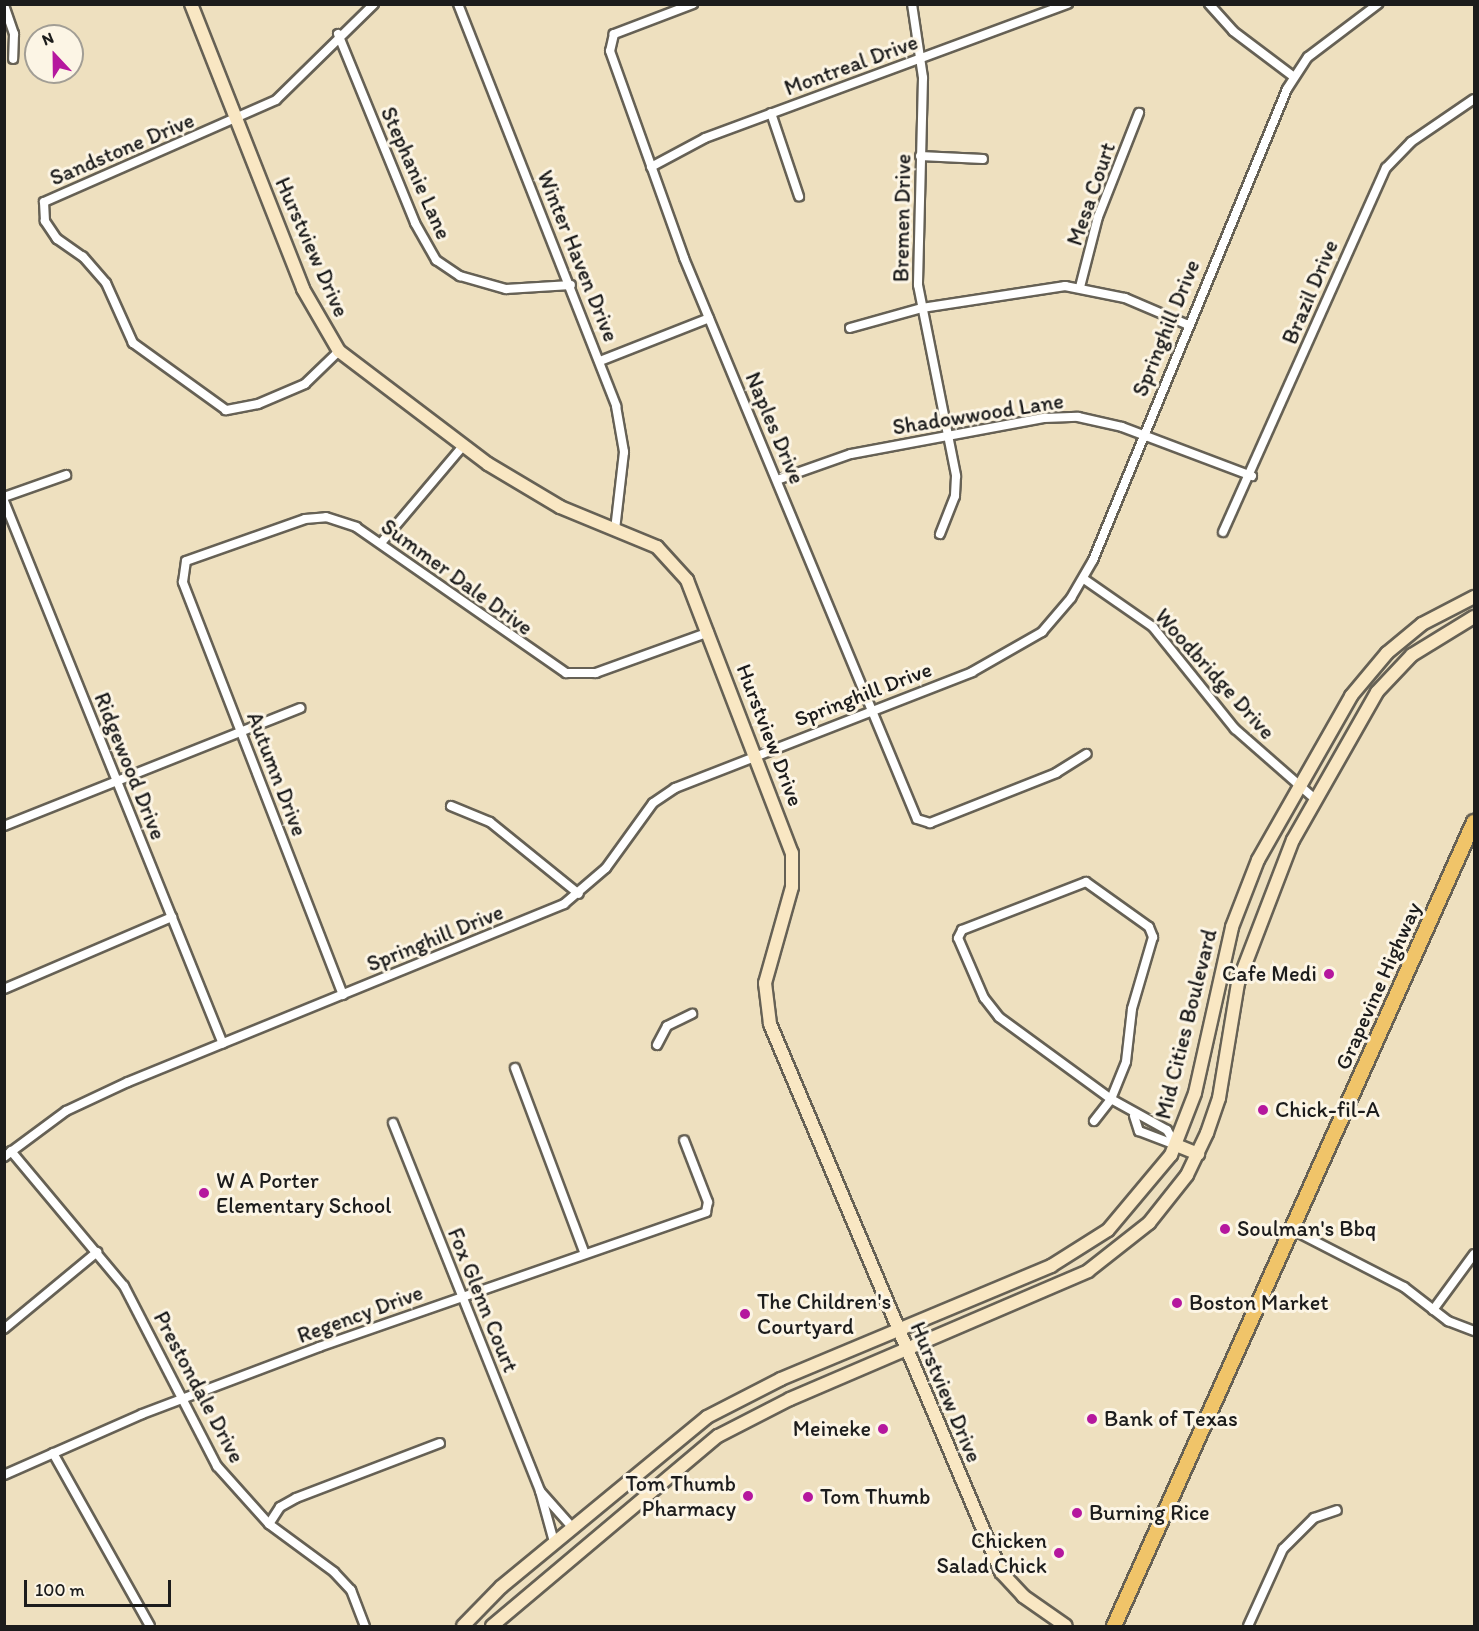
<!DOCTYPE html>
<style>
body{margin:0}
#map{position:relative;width:1479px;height:1631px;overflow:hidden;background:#eee0bf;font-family:Itim,sans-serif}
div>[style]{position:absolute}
.roads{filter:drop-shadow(2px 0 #666155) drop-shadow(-2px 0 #666155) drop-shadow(0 2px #666155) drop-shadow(0 -2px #666155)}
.street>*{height:8px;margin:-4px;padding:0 4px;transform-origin:4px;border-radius:4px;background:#fff}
.secondary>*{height:12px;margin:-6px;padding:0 6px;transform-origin:6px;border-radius:6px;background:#f9e7c3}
.primary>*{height:14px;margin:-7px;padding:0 7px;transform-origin:7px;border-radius:7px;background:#f0c469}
.dots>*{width:16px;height:16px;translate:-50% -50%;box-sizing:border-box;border:3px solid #fcf5e5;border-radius:50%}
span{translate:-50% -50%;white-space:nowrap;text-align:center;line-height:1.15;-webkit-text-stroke:6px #fcf5e5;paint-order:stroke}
.street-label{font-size:22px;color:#1c1c1c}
.poi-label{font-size:22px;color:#1c1c1c}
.right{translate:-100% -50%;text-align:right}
.left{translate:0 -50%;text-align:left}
.frame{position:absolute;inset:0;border:6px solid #1c1c1c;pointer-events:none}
.north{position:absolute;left:24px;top:24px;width:60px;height:60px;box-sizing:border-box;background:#fcf5e5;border:2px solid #a29e95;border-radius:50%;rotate:338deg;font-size:16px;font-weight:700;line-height:24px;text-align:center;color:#1c1c1c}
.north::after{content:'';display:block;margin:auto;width:21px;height:27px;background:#b5179e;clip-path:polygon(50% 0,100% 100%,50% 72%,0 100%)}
.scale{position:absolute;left:24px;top:1580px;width:147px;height:27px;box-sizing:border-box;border:3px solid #1c1c1c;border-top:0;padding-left:8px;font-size:18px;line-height:21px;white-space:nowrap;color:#1c1c1c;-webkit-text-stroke:4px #fcf5e5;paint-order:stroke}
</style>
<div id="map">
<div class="roads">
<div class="street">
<i style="left:458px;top:4px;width:432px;rotate:68.5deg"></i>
<i style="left:616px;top:406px;width:47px;rotate:80.1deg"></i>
<i style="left:624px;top:452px;width:79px;rotate:96.6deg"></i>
<i style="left:693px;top:4px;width:85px;rotate:159.2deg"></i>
<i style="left:614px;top:34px;width:17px;rotate:103deg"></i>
<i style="left:610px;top:51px;width:220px;rotate:70.3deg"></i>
<i style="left:684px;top:258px;width:607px;rotate:67.45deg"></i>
<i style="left:917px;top:819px;width:14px;rotate:17deg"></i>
<i style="left:930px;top:823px;width:136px;rotate:-21.6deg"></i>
<i style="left:1056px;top:773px;width:36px;rotate:-32deg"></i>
<i style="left:912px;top:4px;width:75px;rotate:81.5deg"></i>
<i style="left:923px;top:78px;width:207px;rotate:91.4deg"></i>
<i style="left:918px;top:285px;width:195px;rotate:78.7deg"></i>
<i style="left:956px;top:476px;width:20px;rotate:93deg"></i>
<i style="left:955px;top:496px;width:41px;rotate:111.5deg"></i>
<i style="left:1209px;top:4px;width:36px;rotate:48deg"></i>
<i style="left:1233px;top:31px;width:76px;rotate:37deg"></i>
<i style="left:4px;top:5px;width:31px;rotate:71deg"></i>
<i style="left:14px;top:34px;width:25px;rotate:92deg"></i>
<i style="left:338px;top:34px;width:204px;rotate:67.8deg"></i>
<i style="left:415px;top:223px;width:43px;rotate:60.4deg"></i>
<i style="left:436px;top:260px;width:29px;rotate:34deg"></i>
<i style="left:460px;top:276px;width:48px;rotate:15.8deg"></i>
<i style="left:506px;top:289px;width:65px;rotate:-3.5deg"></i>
<i style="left:771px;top:113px;width:88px;rotate:71.4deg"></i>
<i style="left:920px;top:156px;width:63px;rotate:2.7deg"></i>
<i style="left:651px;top:167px;width:61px;rotate:-28.2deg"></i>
<i style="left:705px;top:138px;width:387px;rotate:-20.3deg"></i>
<i style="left:1080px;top:287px;width:72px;rotate:-75.6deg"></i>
<i style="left:1098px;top:217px;width:112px;rotate:-68.5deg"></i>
<i style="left:850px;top:328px;width:75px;rotate:-15.5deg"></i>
<i style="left:922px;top:308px;width:145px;rotate:-8.7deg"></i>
<i style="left:1065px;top:286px;width:61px;rotate:11.3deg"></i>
<i style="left:1125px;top:298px;width:66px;rotate:23.1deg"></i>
<i style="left:339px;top:351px;width:47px;rotate:135.9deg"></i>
<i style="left:305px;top:384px;width:51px;rotate:156.9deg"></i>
<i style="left:258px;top:404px;width:33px;rotate:169deg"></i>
<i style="left:226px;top:410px;width:115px;rotate:-144.2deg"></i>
<i style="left:133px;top:343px;width:66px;rotate:-114.2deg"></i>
<i style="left:106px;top:283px;width:35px;rotate:-131deg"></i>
<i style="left:83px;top:257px;width:32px;rotate:-145deg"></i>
<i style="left:57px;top:239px;width:22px;rotate:-124deg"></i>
<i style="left:45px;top:221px;width:19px;rotate:-93deg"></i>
<i style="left:44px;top:202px;width:253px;rotate:-23.7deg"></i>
<i style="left:276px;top:100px;width:137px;rotate:-44.4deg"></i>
<i style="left:600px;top:361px;width:117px;rotate:-21.5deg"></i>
<i style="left:777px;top:480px;width:78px;rotate:-19.4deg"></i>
<i style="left:851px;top:454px;width:196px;rotate:-10.6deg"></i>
<i style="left:1044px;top:418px;width:34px;rotate:-2deg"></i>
<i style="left:1078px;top:417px;width:45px;rotate:12.8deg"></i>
<i style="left:1122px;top:427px;width:139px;rotate:20.7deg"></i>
<i style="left:4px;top:497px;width:66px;rotate:-19.5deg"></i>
<i style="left:4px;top:501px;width:585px;rotate:68.04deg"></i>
<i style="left:1223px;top:532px;width:399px;rotate:-65.9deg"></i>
<i style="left:1386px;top:168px;width:36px;rotate:-46deg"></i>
<i style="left:1411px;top:142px;width:76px;rotate:-34.3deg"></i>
<i style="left:381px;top:543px;width:127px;rotate:-49.8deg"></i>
<i style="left:1084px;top:579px;width:84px;rotate:34.8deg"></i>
<i style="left:1153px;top:627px;width:131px;rotate:51.2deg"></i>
<i style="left:1235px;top:729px;width:108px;rotate:41.2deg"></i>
<i style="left:451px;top:806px;width:42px;rotate:22.3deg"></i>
<i style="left:490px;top:822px;width:114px;rotate:39deg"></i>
<i style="left:4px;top:826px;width:319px;rotate:-21.7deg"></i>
<i style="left:1086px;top:882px;width:77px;rotate:35.5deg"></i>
<i style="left:1149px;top:927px;width:11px;rotate:68deg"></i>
<i style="left:1153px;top:937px;width:75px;rotate:106.3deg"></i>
<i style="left:1132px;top:1009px;width:53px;rotate:96.5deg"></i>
<i style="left:1126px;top:1062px;width:40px;rotate:112deg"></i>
<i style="left:1111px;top:1099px;width:139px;rotate:-143.8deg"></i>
<i style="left:999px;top:1017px;width:24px;rotate:-128deg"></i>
<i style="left:984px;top:998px;width:65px;rotate:-113.4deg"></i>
<i style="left:958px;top:938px;width:9px;rotate:-63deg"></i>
<i style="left:962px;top:930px;width:133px;rotate:-21.2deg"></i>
<i style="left:4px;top:989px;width:183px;rotate:-23.2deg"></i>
<i style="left:343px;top:995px;width:443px;rotate:-111.2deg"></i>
<i style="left:183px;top:582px;width:21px;rotate:-82deg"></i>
<i style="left:186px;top:561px;width:126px;rotate:-19.4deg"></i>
<i style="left:305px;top:519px;width:21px;rotate:-5deg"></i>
<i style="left:326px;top:517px;width:32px;rotate:18deg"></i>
<i style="left:356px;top:527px;width:256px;rotate:34.8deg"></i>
<i style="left:566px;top:673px;width:30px"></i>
<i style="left:596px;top:673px;width:120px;rotate:-19.9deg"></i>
<i style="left:657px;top:1045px;width:21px;rotate:-62deg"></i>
<i style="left:667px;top:1026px;width:28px;rotate:-26deg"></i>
<i style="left:515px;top:1068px;width:197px;rotate:69.4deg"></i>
<i style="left:1134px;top:1116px;width:16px;rotate:72deg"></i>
<i style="left:1139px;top:1131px;width:40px;rotate:21deg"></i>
<i style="left:1094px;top:1121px;width:28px;rotate:-52deg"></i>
<i style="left:1111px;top:1099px;width:64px;rotate:29deg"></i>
<i style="left:1167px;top:1130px;width:17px;rotate:59deg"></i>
<i style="left:393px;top:1123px;width:396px;rotate:68.2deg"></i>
<i style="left:540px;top:1491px;width:53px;rotate:74.6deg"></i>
<i style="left:11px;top:1151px;width:176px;rotate:50.1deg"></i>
<i style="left:124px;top:1286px;width:203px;rotate:62.7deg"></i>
<i style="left:217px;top:1466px;width:78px;rotate:48.1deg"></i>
<i style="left:269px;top:1524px;width:81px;rotate:36.4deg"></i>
<i style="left:334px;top:1572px;width:25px;rotate:47deg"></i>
<i style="left:351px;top:1590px;width:39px;rotate:69deg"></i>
<i style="left:4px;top:1157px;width:77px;rotate:-36.6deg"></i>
<i style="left:66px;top:1111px;width:68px;rotate:-25.1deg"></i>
<i style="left:128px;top:1082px;width:471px;rotate:-22.2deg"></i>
<i style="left:564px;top:904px;width:55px;rotate:-40.6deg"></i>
<i style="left:606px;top:868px;width:80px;rotate:-54.1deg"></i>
<i style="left:653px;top:803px;width:27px;rotate:-34deg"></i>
<i style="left:675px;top:788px;width:319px;rotate:-21.3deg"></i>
<i style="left:972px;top:672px;width:81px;rotate:-29.7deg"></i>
<i style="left:1042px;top:632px;width:45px;rotate:-49.5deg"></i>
<i style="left:1071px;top:598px;width:44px;rotate:-59.9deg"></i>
<i style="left:1093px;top:560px;width:509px;rotate:-67.61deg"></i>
<i style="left:1287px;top:89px;width:38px;rotate:-57deg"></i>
<i style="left:1308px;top:57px;width:88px;rotate:-37.1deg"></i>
<i style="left:1293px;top:1230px;width:125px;rotate:27.2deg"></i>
<i style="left:1404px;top:1287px;width:56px;rotate:37.7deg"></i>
<i style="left:1448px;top:1321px;width:28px;rotate:21deg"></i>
<i style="left:1433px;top:1310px;width:69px;rotate:-53.8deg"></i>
<i style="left:4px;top:1329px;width:121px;rotate:-39.6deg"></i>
<i style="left:53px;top:1453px;width:198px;rotate:60.7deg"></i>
<i style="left:4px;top:1475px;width:151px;rotate:-23.8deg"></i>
<i style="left:142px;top:1414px;width:189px;rotate:-20.7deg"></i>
<i style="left:319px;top:1347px;width:410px;rotate:-19.2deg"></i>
<i style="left:706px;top:1212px;width:10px;rotate:-79deg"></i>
<i style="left:708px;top:1202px;width:66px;rotate:-111.2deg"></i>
<i style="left:540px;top:1491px;width:48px;rotate:48.4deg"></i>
<i style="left:269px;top:1524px;width:20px;rotate:-57deg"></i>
<i style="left:280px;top:1507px;width:18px;rotate:-29deg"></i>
<i style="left:296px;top:1498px;width:154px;rotate:-20.9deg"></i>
<i style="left:1248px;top:1626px;width:85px;rotate:-65.6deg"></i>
<i style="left:1283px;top:1549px;width:44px;rotate:-45deg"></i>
<i style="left:1314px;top:1518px;width:24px;rotate:-19deg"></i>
</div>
<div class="secondary">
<i style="left:191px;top:4px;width:306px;rotate:68.5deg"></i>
<i style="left:303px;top:289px;width:72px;rotate:59.9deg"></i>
<i style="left:339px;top:351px;width:187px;rotate:37.2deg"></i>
<i style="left:488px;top:464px;width:84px;rotate:30.8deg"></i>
<i style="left:560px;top:507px;width:105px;rotate:22.4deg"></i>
<i style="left:657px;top:547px;width:45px;rotate:47.7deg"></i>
<i style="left:687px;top:580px;width:292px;rotate:69deg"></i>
<i style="left:792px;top:853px;width:34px;rotate:90deg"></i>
<i style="left:792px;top:887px;width:100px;rotate:105.7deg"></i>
<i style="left:765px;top:983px;width:41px;rotate:83deg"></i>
<i style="left:770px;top:1024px;width:595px;rotate:67.14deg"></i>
<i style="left:1001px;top:1572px;width:33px;rotate:47deg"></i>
<i style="left:1023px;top:1596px;width:52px;rotate:34.9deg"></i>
<i style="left:1176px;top:1145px;width:24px;rotate:22deg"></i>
<i style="left:463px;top:1626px;width:54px;rotate:-45.7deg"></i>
<i style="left:501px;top:1587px;width:267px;rotate:-39.5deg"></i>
<i style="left:707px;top:1417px;width:83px;rotate:-27.2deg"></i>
<i style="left:781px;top:1379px;width:293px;rotate:-22.7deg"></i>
<i style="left:1051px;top:1266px;width:67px;rotate:-32.3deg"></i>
<i style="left:1108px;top:1230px;width:98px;rotate:-50deg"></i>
<i style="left:1171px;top:1155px;width:66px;rotate:-68.8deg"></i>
<i style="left:1195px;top:1093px;width:170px;rotate:-77.4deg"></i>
<i style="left:1232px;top:927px;width:72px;rotate:-68.8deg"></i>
<i style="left:1258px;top:860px;width:189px;rotate:-60.4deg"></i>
<i style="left:1351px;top:696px;width:56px;rotate:-50.1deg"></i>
<i style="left:1387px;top:653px;width:45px;rotate:-39.6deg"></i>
<i style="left:1422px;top:624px;width:59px;rotate:-27.4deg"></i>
<i style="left:492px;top:1626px;width:295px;rotate:-40.1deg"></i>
<i style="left:718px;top:1436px;width:81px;rotate:-27.2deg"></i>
<i style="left:790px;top:1399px;width:324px;rotate:-23.2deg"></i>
<i style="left:1088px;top:1271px;width:78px;rotate:-38.2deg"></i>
<i style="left:1149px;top:1223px;width:61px;rotate:-51.6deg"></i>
<i style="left:1187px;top:1175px;width:47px;rotate:-64.5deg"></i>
<i style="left:1207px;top:1133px;width:37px;rotate:-71deg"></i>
<i style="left:1219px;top:1098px;width:117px;rotate:-80.6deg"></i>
<i style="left:1238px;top:983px;width:153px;rotate:-69deg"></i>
<i style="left:1293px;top:840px;width:170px;rotate:-60.4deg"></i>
<i style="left:1377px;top:692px;width:51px;rotate:-46.6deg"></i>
<i style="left:1412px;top:655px;width:73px;rotate:-31.5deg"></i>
</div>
<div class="primary">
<i style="left:1114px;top:1626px;width:881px;rotate:-65.88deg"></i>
</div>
</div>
<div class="dots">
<i style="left:1329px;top:974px;background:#b5179e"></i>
<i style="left:1263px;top:1110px;background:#b5179e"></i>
<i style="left:204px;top:1193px;background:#b5179e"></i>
<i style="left:1225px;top:1229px;background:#b5179e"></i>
<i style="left:1177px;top:1303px;background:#b5179e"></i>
<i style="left:745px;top:1314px;background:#b5179e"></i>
<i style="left:1092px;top:1419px;background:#b5179e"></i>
<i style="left:883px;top:1429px;background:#b5179e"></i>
<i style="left:748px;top:1496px;background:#b5179e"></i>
<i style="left:808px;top:1497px;background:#b5179e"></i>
<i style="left:1077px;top:1513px;background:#b5179e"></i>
<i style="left:1059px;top:1553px;background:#b5179e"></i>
</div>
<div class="street-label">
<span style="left:851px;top:65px;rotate:-20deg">Montreal Drive</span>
<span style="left:122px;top:149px;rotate:-23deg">Sandstone Drive</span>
<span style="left:416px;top:173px;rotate:66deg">Stephanie Lane</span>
<span style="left:1091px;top:194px;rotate:-71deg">Mesa Court</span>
<span style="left:902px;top:218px;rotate:-89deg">Bremen Drive</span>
<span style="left:312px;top:247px;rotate:66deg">Hurstview Drive</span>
<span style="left:578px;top:256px;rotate:68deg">Winter Haven Drive</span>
<span style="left:1310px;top:292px;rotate:-67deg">Brazil Drive</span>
<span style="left:1166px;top:328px;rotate:-68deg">Springhill Drive</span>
<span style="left:978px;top:414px;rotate:-9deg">Shadowwood Lane</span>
<span style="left:775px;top:428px;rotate:67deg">Naples Drive</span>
<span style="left:457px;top:577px;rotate:36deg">Summer Dale Drive</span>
<span style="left:1215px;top:674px;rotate:48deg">Woodbridge Drive</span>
<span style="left:863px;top:694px;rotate:-21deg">Springhill Drive</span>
<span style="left:770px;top:735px;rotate:69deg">Hurstview Drive</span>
<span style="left:130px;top:766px;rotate:68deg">Ridgewood Drive</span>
<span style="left:277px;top:774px;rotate:69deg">Autumn Drive</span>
<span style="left:435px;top:938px;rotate:-22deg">Springhill Drive</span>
<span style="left:1378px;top:986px;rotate:-66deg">Grapevine Highway</span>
<span style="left:1186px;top:1024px;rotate:-76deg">Mid Cities Boulevard</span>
<span style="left:483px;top:1300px;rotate:68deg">Fox Glenn Court</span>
<span style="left:360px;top:1314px;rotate:-20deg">Regency Drive</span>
<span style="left:199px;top:1387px;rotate:62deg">Prestondale Drive</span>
<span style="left:946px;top:1392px;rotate:67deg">Hurstview Drive</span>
</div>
<div class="poi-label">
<span class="right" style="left:1317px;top:974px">Cafe Medi</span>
<span class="left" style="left:1275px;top:1110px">Chick-fil-A</span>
<span class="left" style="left:216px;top:1193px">W A Porter<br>Elementary School</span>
<span class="left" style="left:1237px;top:1229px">Soulman's Bbq</span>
<span class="left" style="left:757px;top:1314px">The Children's<br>Courtyard</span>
<span class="left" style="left:1189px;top:1303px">Boston Market</span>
<span class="left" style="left:1104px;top:1419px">Bank of Texas</span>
<span class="right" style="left:871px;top:1429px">Meineke</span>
<span class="right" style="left:736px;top:1496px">Tom Thumb<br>Pharmacy</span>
<span class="left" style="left:820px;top:1497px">Tom Thumb</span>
<span class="left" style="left:1089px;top:1513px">Burning Rice</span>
<span class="right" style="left:1047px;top:1553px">Chicken<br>Salad Chick</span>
</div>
<div class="frame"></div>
<div class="north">N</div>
<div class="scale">100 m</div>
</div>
